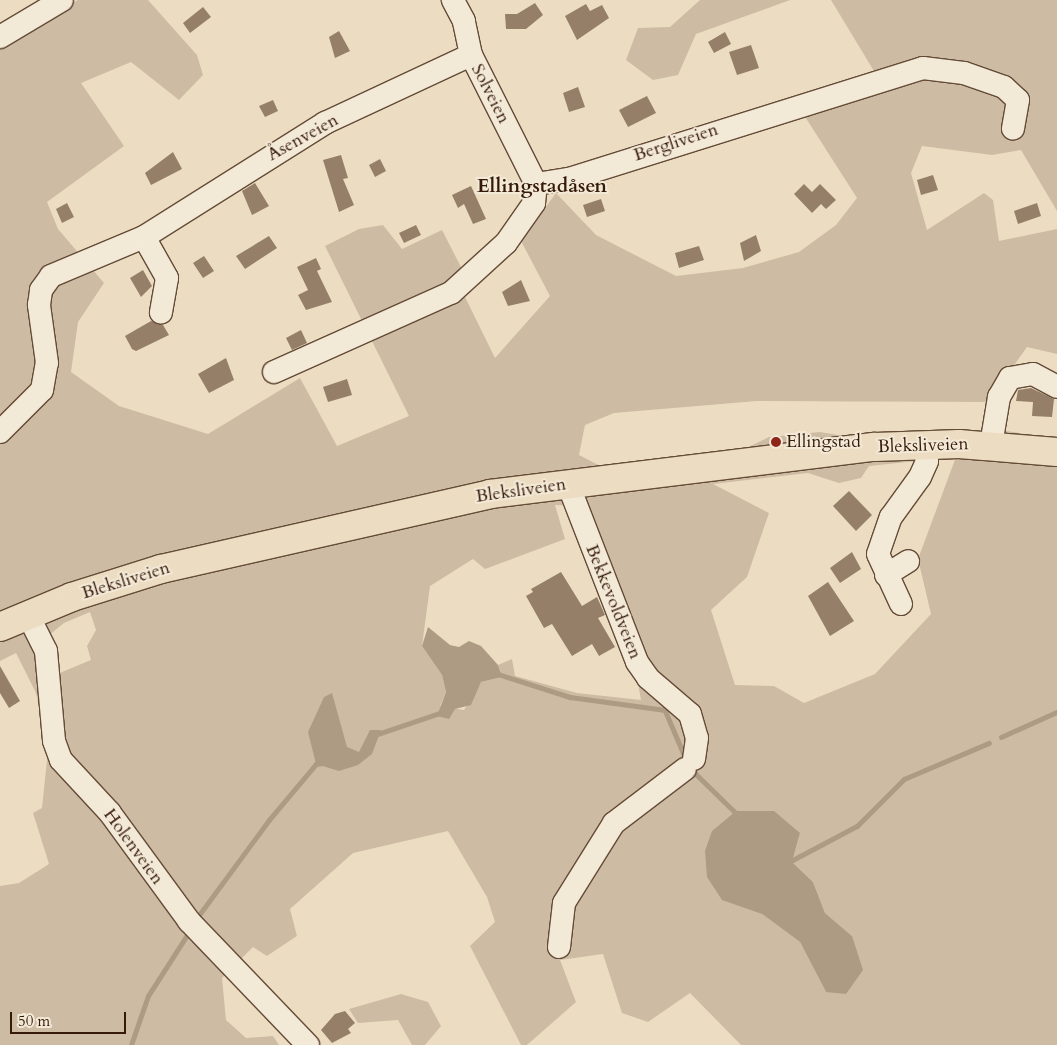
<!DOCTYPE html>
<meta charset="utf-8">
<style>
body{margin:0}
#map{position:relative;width:1057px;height:1045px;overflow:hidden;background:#ecddc2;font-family:Cardo,serif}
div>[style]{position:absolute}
.green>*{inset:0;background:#cdbca3}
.water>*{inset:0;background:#ae9b83}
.stream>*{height:4.5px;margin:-2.25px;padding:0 2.25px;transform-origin:2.25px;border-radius:2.25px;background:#ae9b83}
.building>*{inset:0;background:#957f69}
.roads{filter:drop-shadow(1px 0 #644b37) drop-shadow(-1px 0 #644b37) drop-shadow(0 1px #644b37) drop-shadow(0 -1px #644b37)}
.minor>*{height:22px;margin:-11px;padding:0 11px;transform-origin:11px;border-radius:11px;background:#f3e9d7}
.major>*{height:28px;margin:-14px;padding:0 14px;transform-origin:14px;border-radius:14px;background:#ecddc2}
.dots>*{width:14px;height:14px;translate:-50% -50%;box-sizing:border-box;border:2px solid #f3e9d7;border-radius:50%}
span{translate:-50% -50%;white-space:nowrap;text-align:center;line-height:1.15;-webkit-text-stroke:4px #f3e9d7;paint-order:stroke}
.street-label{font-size:18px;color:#361a09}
.poi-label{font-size:18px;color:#361a09}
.left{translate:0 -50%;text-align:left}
.quarter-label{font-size:20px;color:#361a09;font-weight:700}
.scale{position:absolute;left:10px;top:1012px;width:116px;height:22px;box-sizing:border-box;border:2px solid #361a09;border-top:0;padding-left:6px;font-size:15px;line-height:18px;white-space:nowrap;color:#361a09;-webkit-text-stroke:4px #f3e9d7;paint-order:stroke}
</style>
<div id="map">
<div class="green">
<i style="clip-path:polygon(evenodd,78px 0,148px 0,197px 55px,203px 75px,179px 100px,131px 62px,81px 83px,124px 146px,47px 202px,58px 229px,104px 283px,78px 322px,71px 372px,119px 406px,208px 434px,300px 378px,337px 446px,409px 416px,325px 246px,359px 229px,383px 225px,402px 249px,442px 230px,462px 269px,464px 295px,495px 358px,550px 296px,521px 241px,556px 193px,596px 235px,676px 276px,743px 268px,799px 252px,836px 225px,857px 198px,802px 112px,883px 86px,831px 0,1057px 0,1057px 211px,1021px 150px,992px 155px,922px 146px,911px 173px,927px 230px,984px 193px,993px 200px,999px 241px,1057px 229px,1057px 354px,1027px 347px,988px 402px,757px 401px,614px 413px,585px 425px,579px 455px,602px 467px,738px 452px,769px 437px,820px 432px,856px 438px,1000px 430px,1057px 439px,1057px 1045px,741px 1045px,690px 993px,648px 1022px,622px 1013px,603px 954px,560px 960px,576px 1002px,527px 1045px,521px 1045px,470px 946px,495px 922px,487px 897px,448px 831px,353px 853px,290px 909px,297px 936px,267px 956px,253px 947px,222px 978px,226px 1020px,246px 1038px,273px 1036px,279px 1045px,0 1045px,0 886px,19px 883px,49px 864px,33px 813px,42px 808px,48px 750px,36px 693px,16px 653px,0 661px,0 44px,78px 0,956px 457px,918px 559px,931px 614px,875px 674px,804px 703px,774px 686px,735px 685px,711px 610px,747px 577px,769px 513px,713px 484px,808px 473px,839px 483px,861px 478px,869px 466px,956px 457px,78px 0,555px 505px,581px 506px,630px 636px,641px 700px,577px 693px,515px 676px,512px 659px,498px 665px,502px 677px,481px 682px,464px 710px,440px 706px,446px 692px,442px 675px,422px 646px,430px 586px,473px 559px,485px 569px,565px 539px,555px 505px,78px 0,90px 612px,96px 630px,87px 646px,91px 660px,50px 677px,43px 640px,64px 623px,90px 612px,78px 0,800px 833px,792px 862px,813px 882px,825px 913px,852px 936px,826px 992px,800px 942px,762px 914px,800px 833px)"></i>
<i style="clip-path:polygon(700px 0,790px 0,696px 34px,678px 75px,653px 80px,626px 60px,638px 28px,670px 27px)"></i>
<i style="clip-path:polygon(401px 994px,428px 1002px,441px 1026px,425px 1045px,412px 1045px,398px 1020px,358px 1023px,349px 1009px)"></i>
</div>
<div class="water">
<i style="clip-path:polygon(428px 627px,450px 645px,459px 647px,469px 641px,481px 646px,498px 665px,502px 677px,481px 682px,471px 705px,455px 709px,449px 719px,437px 716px,446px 692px,442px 675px,422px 646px)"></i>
<i style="clip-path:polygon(332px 693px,347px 747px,359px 752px,370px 730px,381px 730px,372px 754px,358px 765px,339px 771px,316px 764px,308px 732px,324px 697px)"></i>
<i style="clip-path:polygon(736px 811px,774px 811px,800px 833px,792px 862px,813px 882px,825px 913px,852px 936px,863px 970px,846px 994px,826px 992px,800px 942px,762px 914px,722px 900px,707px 877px,705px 851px,712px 831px)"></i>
</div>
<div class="stream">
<i style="left:498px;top:674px;width:76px;rotate:17.7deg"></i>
<i style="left:570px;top:697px;width:96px;rotate:7.8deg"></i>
<i style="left:665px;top:710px;width:51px;rotate:66.9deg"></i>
<i style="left:378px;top:734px;width:65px;rotate:-18.7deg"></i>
<i style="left:1001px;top:737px;width:61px;rotate:-24.1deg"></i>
<i style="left:692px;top:770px;width:64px;rotate:44.4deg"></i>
<i style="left:787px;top:863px;width:79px;rotate:-27.9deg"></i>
<i style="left:857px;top:826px;width:66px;rotate:-45deg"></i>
<i style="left:904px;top:779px;width:92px;rotate:-23deg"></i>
<i style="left:196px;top:919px;width:123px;rotate:-53.6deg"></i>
<i style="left:269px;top:820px;width:73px;rotate:-50deg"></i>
<i style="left:316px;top:764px;width:6px;rotate:-9deg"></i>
<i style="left:131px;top:1045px;width:52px;rotate:-70.9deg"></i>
<i style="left:148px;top:996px;width:72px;rotate:-57.4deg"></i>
</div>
<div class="building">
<i style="clip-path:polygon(535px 3px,543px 15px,526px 29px,506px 29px,505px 14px,517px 14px)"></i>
<i style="clip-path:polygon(586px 4px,590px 11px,602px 5px,609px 18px,577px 40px,565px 16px)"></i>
<i style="clip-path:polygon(203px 7px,211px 17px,190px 33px,183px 23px)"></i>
<i style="clip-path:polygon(339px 31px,350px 51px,335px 58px,329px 37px)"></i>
<i style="clip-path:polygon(725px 32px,731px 44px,714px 53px,708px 42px)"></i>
<i style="clip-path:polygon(751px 45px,759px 68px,737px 75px,729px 52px)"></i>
<i style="clip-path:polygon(578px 87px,585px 107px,569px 112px,563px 93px)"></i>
<i style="clip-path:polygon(647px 96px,656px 113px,628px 127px,619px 110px)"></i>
<i style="clip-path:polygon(273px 100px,278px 111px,265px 117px,259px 106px)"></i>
<i style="clip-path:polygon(173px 152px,182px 169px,151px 185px,145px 173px)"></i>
<i style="clip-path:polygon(341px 155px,348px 178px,343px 179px,354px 205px,339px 212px,323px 160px)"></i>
<i style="clip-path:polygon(380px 159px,386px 171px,375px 177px,369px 165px)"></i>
<i style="clip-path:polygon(933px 175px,938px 190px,921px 195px,917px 180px)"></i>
<i style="clip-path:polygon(255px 183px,269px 206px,252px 215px,242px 191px)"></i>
<i style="clip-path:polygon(804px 184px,812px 192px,820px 184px,836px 200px,826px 209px,821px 204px,812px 213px,794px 194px)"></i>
<i style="clip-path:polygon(471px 186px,486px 219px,473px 224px,464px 204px,458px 208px,452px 195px)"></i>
<i style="clip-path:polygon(601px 199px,605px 211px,587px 217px,583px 205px)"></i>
<i style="clip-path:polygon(67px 203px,74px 217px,62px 223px,56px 209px)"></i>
<i style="clip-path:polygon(1037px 203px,1041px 216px,1018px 224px,1014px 211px)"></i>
<i style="clip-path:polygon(416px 225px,421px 235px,404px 243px,399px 233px)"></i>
<i style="clip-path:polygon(756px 235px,761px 251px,744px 261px,740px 243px)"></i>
<i style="clip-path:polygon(269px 236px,277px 248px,245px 269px,236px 256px)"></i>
<i style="clip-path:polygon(699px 246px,704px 260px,679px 268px,675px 253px)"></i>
<i style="clip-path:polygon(204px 256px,214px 271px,203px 278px,193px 263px)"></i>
<i style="clip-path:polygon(316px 258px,321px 269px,317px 271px,332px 302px,306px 310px,298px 295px,308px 290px,297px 267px)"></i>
<i style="clip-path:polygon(143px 270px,152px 286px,141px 297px,130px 278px)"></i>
<i style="clip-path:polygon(521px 280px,530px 301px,508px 306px,502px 292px)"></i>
<i style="clip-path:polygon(151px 321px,163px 325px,169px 335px,136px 351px,132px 349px,125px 336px)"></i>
<i style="clip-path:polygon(301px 330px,307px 343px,292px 350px,286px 338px)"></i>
<i style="clip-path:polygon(226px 358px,234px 380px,209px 393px,198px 374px)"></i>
<i style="clip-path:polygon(347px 379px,352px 395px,328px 402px,323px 387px)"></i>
<i style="clip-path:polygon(1031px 388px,1054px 399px,1052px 417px,1032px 416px,1033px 402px,1016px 401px,1018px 390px)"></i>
<i style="clip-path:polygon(849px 491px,872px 515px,856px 531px,833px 506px)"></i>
<i style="clip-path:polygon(852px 552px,861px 569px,840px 583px,830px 568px)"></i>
<i style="clip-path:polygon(561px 572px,582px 606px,597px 597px,605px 615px,598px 618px,615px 647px,599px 656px,592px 644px,572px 656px,552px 624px,544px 628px,526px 596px,533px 592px,531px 589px)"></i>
<i style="clip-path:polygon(828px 582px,854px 621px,830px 636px,808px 596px)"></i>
<i style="clip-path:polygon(0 666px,20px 701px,9px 708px,0 693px)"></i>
<i style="clip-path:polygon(345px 1011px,355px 1023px,348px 1029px,351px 1033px,332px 1043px,321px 1030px,335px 1014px)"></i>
</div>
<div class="roads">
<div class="minor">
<i style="left:0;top:37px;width:72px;rotate:-30.8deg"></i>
<i style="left:536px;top:184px;width:33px;rotate:-9deg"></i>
<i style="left:569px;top:179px;width:371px;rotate:-17.4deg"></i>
<i style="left:923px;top:68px;width:41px;rotate:7deg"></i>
<i style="left:964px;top:73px;width:42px;rotate:19.3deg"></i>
<i style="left:1004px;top:87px;width:19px;rotate:43deg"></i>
<i style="left:1018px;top:100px;width:29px;rotate:100deg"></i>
<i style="left:144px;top:237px;width:47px;rotate:60.7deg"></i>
<i style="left:167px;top:278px;width:35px;rotate:100deg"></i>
<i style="left:274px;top:372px;width:194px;rotate:-24.1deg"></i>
<i style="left:451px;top:293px;width:74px;rotate:-42.3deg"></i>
<i style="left:506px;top:243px;width:49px;rotate:-55deg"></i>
<i style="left:534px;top:203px;width:19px;rotate:-84deg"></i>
<i style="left:536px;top:184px;width:144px;rotate:-116.7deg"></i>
<i style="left:471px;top:55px;width:35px;rotate:-102deg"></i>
<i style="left:464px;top:21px;width:24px;rotate:-118deg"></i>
<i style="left:0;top:432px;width:59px;rotate:-45deg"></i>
<i style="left:42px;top:390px;width:27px;rotate:-80deg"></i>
<i style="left:47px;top:363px;width:59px;rotate:-97.9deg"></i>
<i style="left:39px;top:305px;width:15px;rotate:-82deg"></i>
<i style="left:41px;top:290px;width:17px;rotate:-54deg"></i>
<i style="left:51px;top:276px;width:101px;rotate:-22.8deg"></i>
<i style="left:144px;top:237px;width:214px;rotate:-32.2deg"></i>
<i style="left:325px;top:123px;width:161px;rotate:-25deg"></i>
<i style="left:991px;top:445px;width:49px;rotate:-80.5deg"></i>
<i style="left:999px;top:397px;width:22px;rotate:-60deg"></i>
<i style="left:1010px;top:378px;width:23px;rotate:-10deg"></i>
<i style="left:1033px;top:374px;width:27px;rotate:28deg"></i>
<i style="left:568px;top:484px;width:191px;rotate:68.8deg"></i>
<i style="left:637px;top:662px;width:19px;rotate:55deg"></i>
<i style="left:648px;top:678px;width:55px;rotate:40.6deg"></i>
<i style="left:690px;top:714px;width:25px;rotate:74deg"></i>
<i style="left:697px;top:738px;width:21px;rotate:98deg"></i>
<i style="left:886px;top:575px;width:26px;rotate:-32deg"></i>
<i style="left:901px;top:604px;width:55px;rotate:-114.7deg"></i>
<i style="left:878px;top:554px;width:39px;rotate:-71deg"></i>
<i style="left:891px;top:517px;width:49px;rotate:-54.1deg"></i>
<i style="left:920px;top:477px;width:17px;rotate:-66deg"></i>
<i style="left:927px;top:461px;width:16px;rotate:-97deg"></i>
<i style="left:28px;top:615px;width:40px;rotate:63.4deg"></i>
<i style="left:46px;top:651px;width:90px;rotate:84.9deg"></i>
<i style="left:54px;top:741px;width:20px;rotate:70deg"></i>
<i style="left:61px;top:760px;width:72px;rotate:47.2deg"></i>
<i style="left:110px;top:813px;width:134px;rotate:53.8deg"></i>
<i style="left:189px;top:921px;width:172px;rotate:46.2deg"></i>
<i style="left:559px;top:947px;width:44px;rotate:-83.5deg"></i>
<i style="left:564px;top:903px;width:94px;rotate:-58deg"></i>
<i style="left:614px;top:823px;width:89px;rotate:-37.3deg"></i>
</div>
<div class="major">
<i style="left:0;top:627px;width:78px;rotate:-22.6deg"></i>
<i style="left:72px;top:597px;width:93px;rotate:-17.5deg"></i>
<i style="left:161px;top:569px;width:337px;rotate:-12.8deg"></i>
<i style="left:490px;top:494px;width:388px;rotate:-7deg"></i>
<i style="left:875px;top:447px;width:84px;rotate:-2deg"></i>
<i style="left:959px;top:444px;width:98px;rotate:4.7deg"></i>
</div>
</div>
<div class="dots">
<i style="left:776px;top:442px;background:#8f2418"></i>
</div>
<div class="street-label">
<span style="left:490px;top:94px;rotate:63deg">Solveien</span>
<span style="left:303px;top:138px;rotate:-29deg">Åsenveien</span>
<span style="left:676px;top:143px;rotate:-18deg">Bergliveien</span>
<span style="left:923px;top:446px;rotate:-2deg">Bleksliveien</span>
<span style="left:521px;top:491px;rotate:-8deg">Bleksliveien</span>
<span style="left:126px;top:581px;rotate:-17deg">Bleksliveien</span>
<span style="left:613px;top:602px;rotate:68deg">Bekkevoldveien</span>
<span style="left:133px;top:847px;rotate:54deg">Holenveien</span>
</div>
<div class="poi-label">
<span class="left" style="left:786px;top:442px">Ellingstad</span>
</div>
<div class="quarter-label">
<span style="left:542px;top:185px">Ellingstadåsen</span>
</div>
<div class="scale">50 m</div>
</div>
